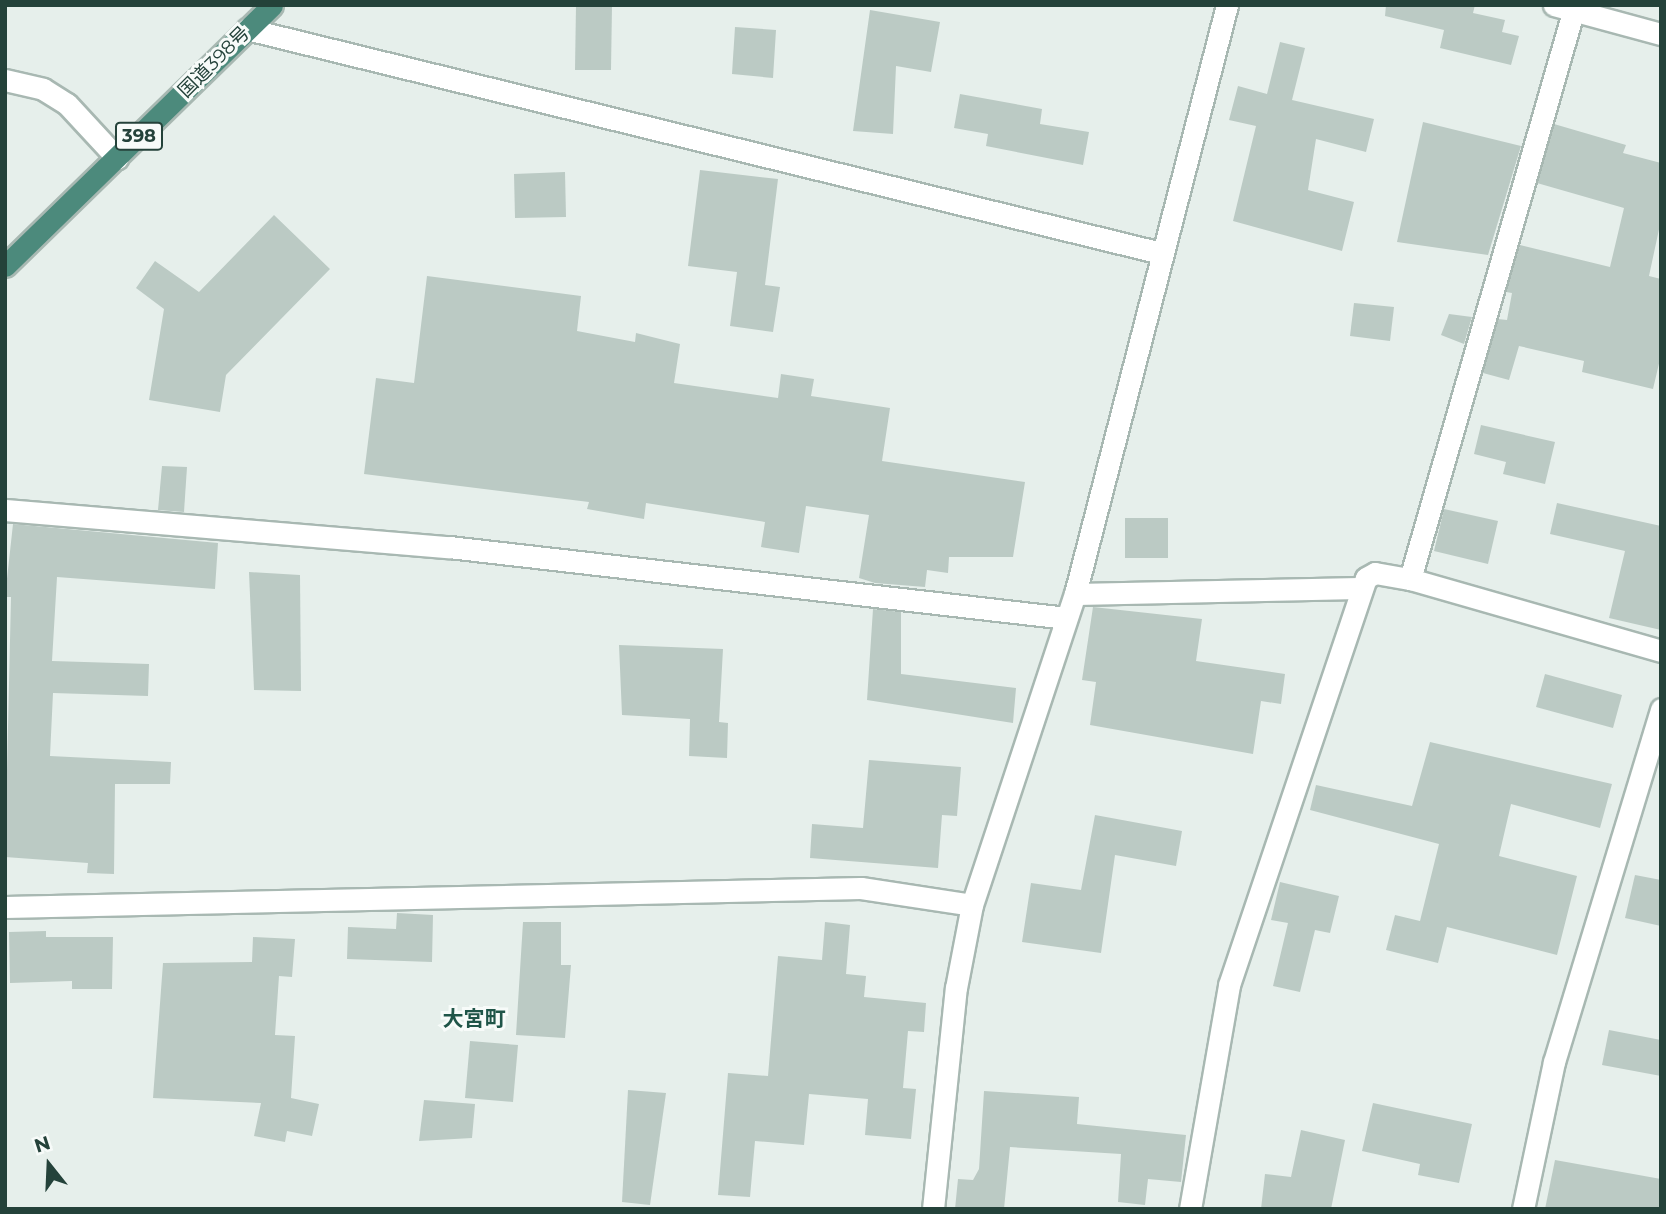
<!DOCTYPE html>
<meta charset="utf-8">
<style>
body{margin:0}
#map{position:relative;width:1666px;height:1214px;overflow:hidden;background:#e6efeb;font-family:Montserrat,"Noto Sans JP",sans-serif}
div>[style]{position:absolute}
.building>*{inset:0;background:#bbcac4}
.roads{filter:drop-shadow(2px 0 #a8b8b2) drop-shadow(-2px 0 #a8b8b2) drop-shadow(0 2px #a8b8b2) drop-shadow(0 -2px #a8b8b2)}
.minor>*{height:21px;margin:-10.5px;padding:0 10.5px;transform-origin:10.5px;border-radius:10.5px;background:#fff}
.trunk>*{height:21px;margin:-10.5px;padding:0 10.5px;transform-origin:10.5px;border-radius:10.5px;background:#4c8a7c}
span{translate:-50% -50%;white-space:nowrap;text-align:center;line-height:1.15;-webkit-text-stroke:6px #f7fbf9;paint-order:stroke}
.shield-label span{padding:2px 5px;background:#f7fbf9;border:2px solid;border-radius:5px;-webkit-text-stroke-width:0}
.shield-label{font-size:18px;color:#24423a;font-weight:700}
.street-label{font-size:19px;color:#24423a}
.neighbourhood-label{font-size:21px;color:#1f5548;font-weight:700}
.frame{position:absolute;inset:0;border:7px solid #24423a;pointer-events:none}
.north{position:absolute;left:14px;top:1130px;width:70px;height:70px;-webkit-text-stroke:5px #f7fbf9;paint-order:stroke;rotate:342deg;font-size:19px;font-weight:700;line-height:28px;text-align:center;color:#24423a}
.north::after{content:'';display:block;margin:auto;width:24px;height:32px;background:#24423a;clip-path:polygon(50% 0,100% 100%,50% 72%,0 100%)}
</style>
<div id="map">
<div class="building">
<i style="clip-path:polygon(576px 5px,612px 5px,611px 70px,575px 70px)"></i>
<i style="clip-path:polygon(1386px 5px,1475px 5px,1473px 13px,1505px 20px,1502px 32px,1519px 36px,1511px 65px,1440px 48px,1444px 30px,1385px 16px)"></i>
<i style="clip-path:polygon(870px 10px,940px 22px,931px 72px,896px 66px,893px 134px,853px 131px)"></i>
<i style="clip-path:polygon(735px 27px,776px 30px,773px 78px,732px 74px)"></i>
<i style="clip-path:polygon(1280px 42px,1305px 48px,1292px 100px,1374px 119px,1366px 152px,1316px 139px,1308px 190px,1354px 202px,1342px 251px,1233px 221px,1256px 126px,1229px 120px,1238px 86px,1267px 94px)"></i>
<i style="clip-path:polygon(960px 94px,1042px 109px,1040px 124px,1089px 132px,1083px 165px,986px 146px,988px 134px,954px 128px)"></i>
<i style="clip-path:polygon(1423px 122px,1521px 146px,1488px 255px,1397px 242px)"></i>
<i style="clip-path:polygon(1554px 124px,1626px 145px,1623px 153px,1661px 163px,1661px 220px,1649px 276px,1661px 279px,1661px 355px,1653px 389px,1582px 372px,1584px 361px,1519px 346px,1509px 380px,1483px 373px,1498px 319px,1507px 320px,1512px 293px,1506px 292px,1520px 245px,1610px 267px,1624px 208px,1537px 183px)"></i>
<i style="clip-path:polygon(700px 170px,778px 179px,765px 285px,780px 287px,773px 332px,730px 326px,737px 272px,688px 266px)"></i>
<i style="clip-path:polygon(565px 172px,566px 217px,515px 218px,514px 174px)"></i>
<i style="clip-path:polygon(274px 215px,330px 269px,226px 375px,220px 412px,149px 400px,164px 309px,136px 288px,155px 261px,199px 292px)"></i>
<i style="clip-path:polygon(427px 276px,581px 296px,577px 331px,635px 342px,636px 333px,680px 344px,674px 383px,778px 398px,781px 374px,814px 379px,811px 396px,890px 408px,882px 461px,1025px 482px,1013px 557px,949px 557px,948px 573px,927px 570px,925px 587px,875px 583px,859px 578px,869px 515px,806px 506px,799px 553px,761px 547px,765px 522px,646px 503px,644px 519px,587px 509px,589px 502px,364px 474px,376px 378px,414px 383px)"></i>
<i style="clip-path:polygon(1354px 303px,1394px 307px,1390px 341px,1350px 336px)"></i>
<i style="clip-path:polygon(1449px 314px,1472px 317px,1464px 344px,1441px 335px)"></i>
<i style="clip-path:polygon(1481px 425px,1555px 442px,1545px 484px,1503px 474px,1506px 462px,1474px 454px)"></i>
<i style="clip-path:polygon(162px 466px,187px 467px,184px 512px,158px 510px)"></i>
<i style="clip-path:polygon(1557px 503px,1661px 526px,1661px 630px,1609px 618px,1625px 551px,1550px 534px)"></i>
<i style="clip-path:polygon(1444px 509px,1498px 521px,1488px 564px,1434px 551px)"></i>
<i style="clip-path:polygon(1125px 518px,1168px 518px,1168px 558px,1125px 558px)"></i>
<i style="clip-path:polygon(13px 524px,218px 543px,215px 589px,57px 577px,52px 661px,149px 664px,148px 696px,53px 693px,50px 756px,171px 762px,170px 784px,115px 784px,114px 874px,87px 873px,88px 863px,5px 857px,11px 597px,5px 597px)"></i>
<i style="clip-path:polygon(249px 572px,300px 575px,301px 691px,254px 690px)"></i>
<i style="clip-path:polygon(1093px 607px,1202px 619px,1196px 661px,1285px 674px,1281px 704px,1261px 701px,1253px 754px,1090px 725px,1096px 682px,1082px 680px)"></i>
<i style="clip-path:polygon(873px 609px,901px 612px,901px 674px,1016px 688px,1013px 723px,867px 700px)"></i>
<i style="clip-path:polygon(619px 645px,723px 649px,719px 722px,728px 723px,727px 758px,689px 756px,690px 719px,622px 715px)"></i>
<i style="clip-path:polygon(1545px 674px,1622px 695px,1613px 728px,1536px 707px)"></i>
<i style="clip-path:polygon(1430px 742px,1612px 784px,1600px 828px,1511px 804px,1499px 856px,1577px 876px,1557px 955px,1447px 927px,1438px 963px,1386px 950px,1395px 915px,1420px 921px,1439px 844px,1310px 810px,1316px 785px,1412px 806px)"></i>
<i style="clip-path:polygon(869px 760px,961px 767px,957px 816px,942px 815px,938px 868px,810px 858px,812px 824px,863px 828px)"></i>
<i style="clip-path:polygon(1095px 815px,1182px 831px,1176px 866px,1115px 855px,1101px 953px,1022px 942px,1031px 883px,1081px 890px)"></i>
<i style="clip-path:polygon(1635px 875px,1661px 880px,1661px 926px,1625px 918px)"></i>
<i style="clip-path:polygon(1280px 882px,1339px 896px,1330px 933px,1315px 930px,1300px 992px,1273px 986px,1288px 923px,1271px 920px)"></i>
<i style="clip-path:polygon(397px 913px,433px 915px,432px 962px,347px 959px,348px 927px,396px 929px)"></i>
<i style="clip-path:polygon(523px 922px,561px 922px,561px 965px,571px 965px,565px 1038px,516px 1035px)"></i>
<i style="clip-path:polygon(825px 922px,850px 925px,846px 974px,866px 976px,864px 997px,926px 1003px,924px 1032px,908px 1031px,903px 1088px,916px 1089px,911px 1139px,865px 1135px,868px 1099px,809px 1094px,804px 1145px,755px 1141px,750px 1197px,718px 1195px,728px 1073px,768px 1076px,778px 956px,822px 960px)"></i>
<i style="clip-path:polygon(46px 931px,46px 937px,113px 937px,112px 989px,72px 989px,72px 981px,10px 983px,9px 932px)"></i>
<i style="clip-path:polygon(253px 937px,295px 939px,292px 977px,279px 976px,275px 1035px,295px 1036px,291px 1098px,319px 1104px,312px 1136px,287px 1131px,285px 1142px,254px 1136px,261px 1103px,153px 1098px,163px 963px,252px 962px)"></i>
<i style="clip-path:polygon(1609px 1030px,1661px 1040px,1661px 1076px,1602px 1065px)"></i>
<i style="clip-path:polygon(470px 1041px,518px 1045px,513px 1102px,465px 1098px)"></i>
<i style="clip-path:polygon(628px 1090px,666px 1093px,650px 1205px,622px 1202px)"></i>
<i style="clip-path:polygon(984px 1091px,1079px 1097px,1077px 1124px,1186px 1135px,1181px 1182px,1148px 1179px,1145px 1205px,1118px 1202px,1121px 1154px,1010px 1147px,1004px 1209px,955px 1209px,958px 1179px,973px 1180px,979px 1169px)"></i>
<i style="clip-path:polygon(424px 1100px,475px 1104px,472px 1138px,419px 1141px)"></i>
<i style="clip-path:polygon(1373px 1103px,1472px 1124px,1459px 1183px,1418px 1175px,1420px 1164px,1362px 1151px)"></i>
<i style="clip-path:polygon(1301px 1130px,1345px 1140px,1331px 1209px,1261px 1209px,1265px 1174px,1291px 1177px)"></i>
<i style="clip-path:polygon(1555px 1160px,1661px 1179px,1661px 1209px,1545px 1209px)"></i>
</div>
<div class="roads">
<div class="minor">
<i style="left:1554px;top:5px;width:111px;rotate:15.2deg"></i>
<i style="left:247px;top:29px;width:941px;rotate:13.77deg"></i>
<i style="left:5px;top:80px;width:39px;rotate:13deg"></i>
<i style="left:43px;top:89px;width:28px;rotate:32deg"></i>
<i style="left:67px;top:104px;width:74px;rotate:47.2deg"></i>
<i style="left:5px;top:510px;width:446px;rotate:4.8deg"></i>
<i style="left:449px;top:547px;width:621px;rotate:6.56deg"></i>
<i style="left:1410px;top:579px;width:597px;rotate:-73.96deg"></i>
<i style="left:1075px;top:594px;width:285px;rotate:-1.2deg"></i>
<i style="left:5px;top:907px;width:856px;rotate:-1.27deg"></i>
<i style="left:861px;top:888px;width:112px;rotate:8.7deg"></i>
<i style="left:933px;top:1209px;width:222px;rotate:-84.1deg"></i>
<i style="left:956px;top:988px;width:85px;rotate:-79.1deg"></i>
<i style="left:972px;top:905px;width:328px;rotate:-71.7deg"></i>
<i style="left:1075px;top:594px;width:608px;rotate:-75.53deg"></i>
<i style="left:1190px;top:1209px;width:227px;rotate:-80.1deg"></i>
<i style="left:1229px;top:985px;width:429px;rotate:-71.4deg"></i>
<i style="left:1366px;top:578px;width:10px;rotate:-29deg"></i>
<i style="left:1375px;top:573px;width:36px;rotate:10deg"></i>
<i style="left:1410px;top:579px;width:261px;rotate:16deg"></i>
<i style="left:1523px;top:1209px;width:150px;rotate:-78.1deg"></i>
<i style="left:1554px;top:1062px;width:369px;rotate:-73.1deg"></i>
</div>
<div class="trunk">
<i style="left:5px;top:266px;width:373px;rotate:-44.3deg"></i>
</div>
</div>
<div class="shield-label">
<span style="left:139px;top:136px">398</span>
</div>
<div class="street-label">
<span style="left:214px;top:62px;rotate:-45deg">国道398号</span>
</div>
<div class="neighbourhood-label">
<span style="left:474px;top:1019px">大宮町</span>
</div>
<div class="frame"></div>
<div class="north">N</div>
</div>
